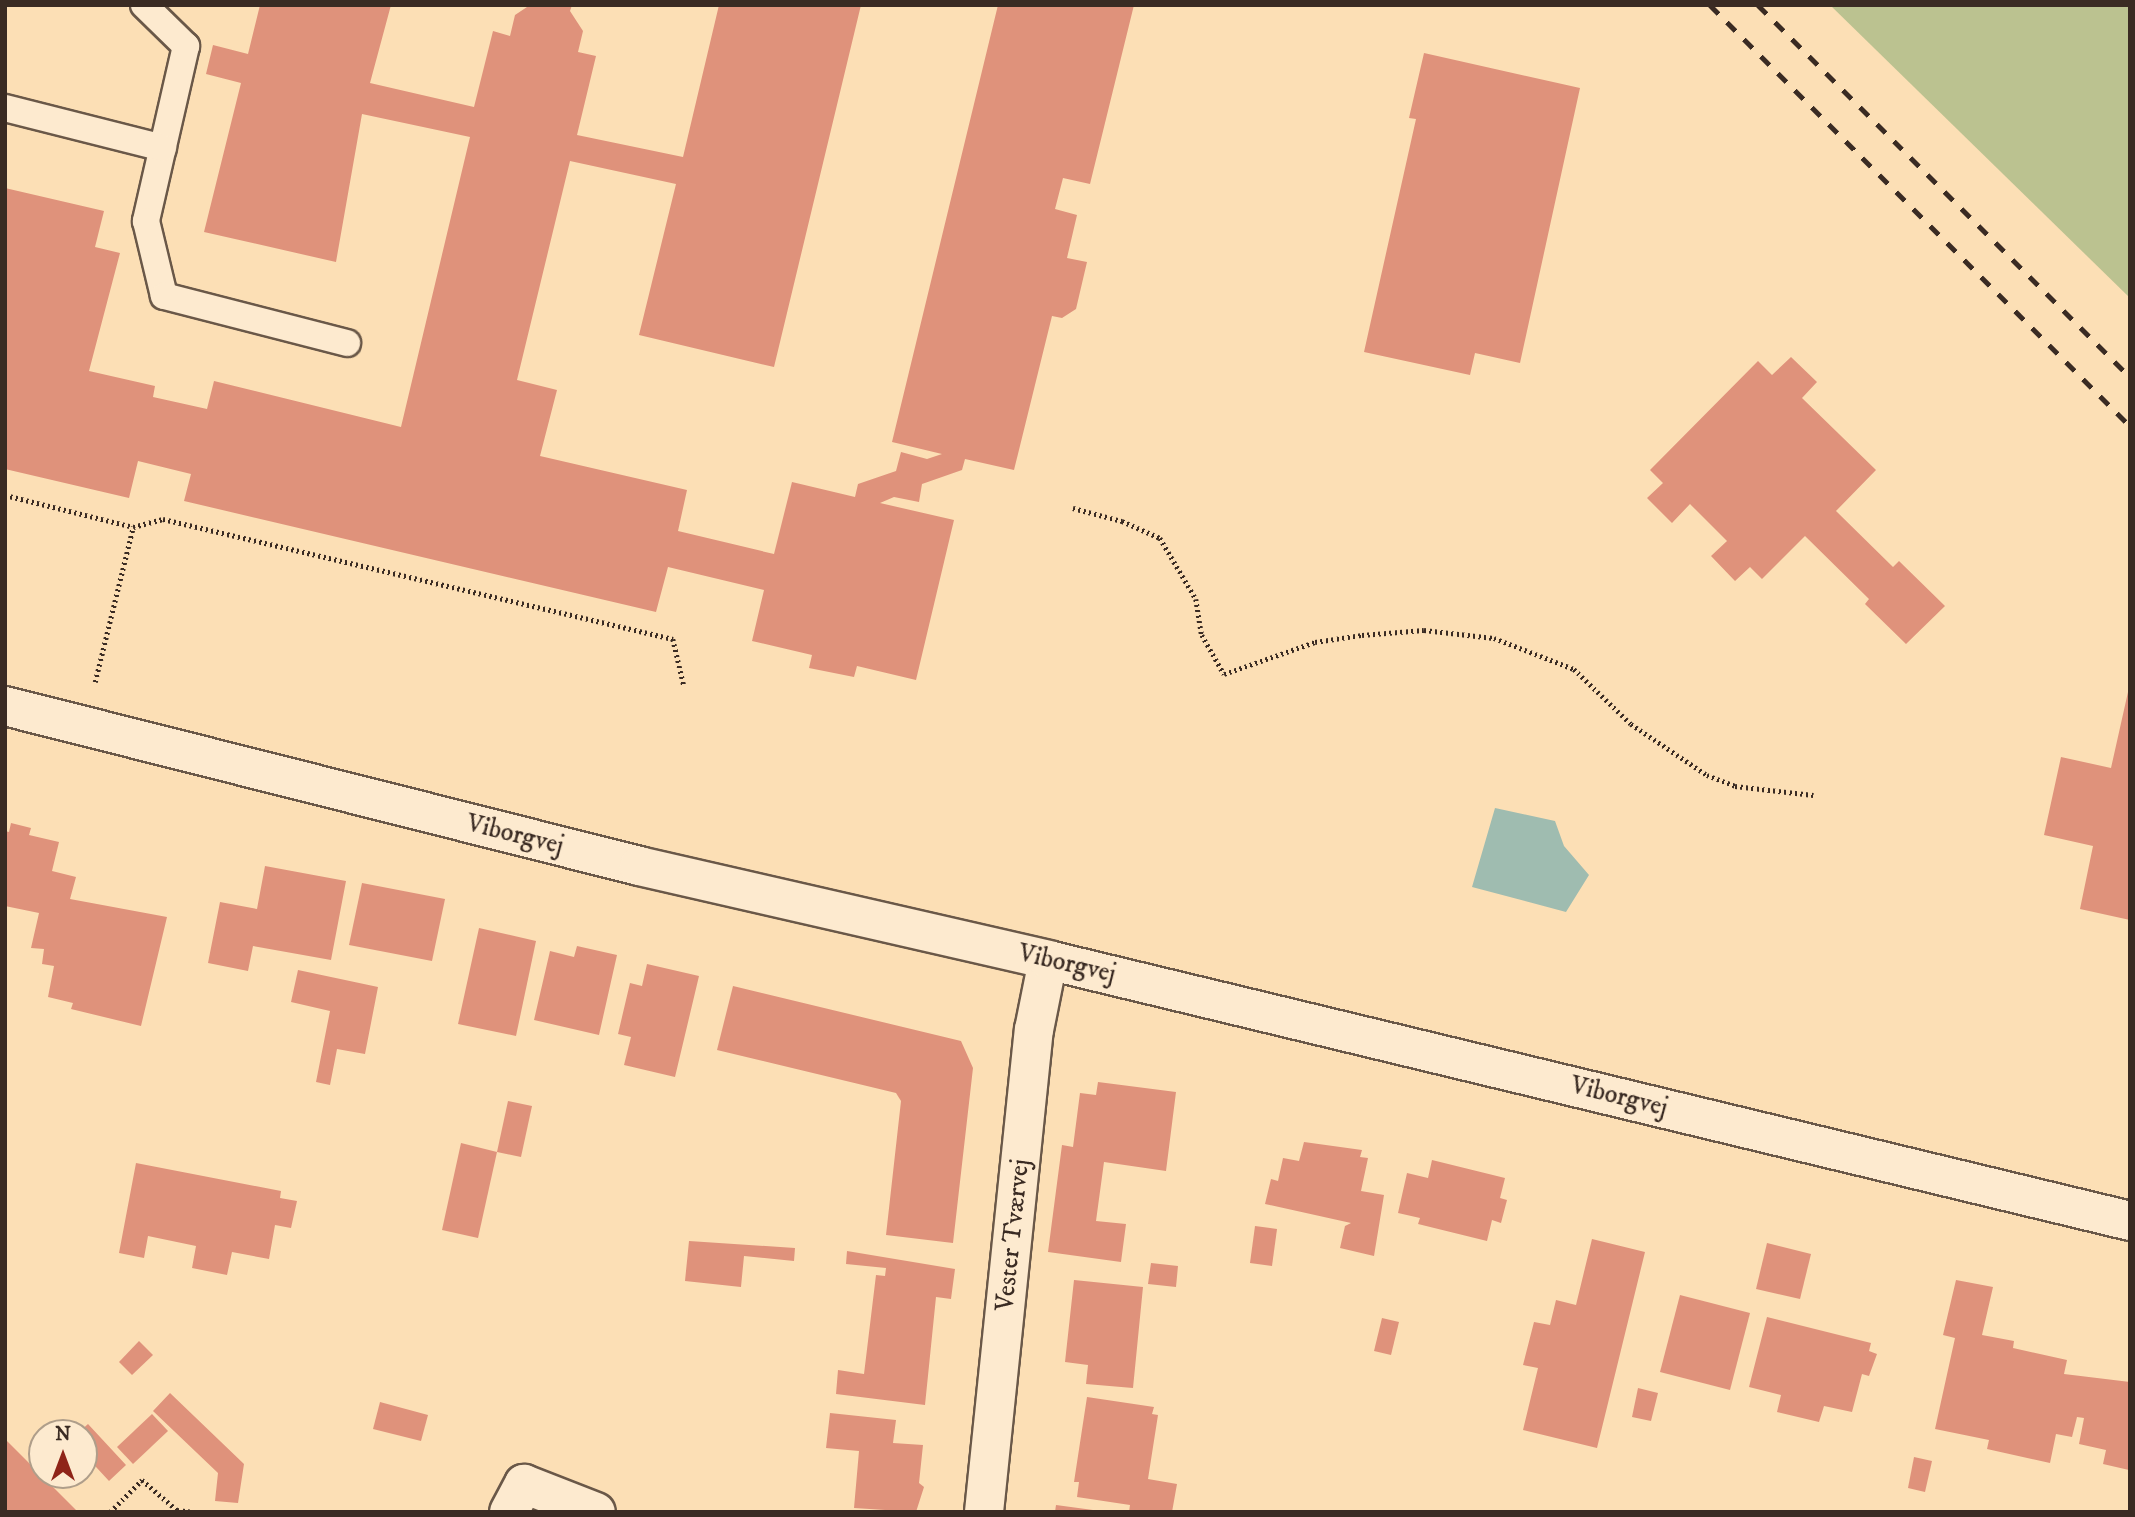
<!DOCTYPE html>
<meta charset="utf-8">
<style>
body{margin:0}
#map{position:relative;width:2135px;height:1517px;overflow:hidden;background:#fcdfb5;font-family:"IM FELL DW Pica",serif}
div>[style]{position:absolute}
.green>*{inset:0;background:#bbc290}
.water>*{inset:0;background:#9fbcb0}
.building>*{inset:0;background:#df927b}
.path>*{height:4.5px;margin-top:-2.25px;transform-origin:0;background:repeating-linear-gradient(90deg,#3a2b23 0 2px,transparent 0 5.5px)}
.roads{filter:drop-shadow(2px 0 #6a5848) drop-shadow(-2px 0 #6a5848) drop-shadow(0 2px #6a5848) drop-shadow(0 -2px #6a5848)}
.lane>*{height:26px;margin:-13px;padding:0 13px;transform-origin:13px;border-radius:13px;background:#fdeacf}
.street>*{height:38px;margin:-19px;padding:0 19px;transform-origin:19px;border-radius:19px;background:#fdeacf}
.secondary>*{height:38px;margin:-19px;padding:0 19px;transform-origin:19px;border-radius:19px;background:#fdeacf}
.rail>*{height:5px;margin-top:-2.5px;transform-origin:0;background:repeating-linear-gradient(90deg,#3a2b23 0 12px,transparent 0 24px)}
span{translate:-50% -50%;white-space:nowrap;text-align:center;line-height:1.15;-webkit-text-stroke:6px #fdeacf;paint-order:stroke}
.street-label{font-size:26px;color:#3a2b23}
.frame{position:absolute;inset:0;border:7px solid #3a2b23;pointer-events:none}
.north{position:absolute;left:28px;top:1419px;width:70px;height:70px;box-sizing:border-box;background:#fdeacf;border:2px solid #af9e8a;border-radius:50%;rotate:0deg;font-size:19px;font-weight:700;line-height:28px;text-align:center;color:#3a2b23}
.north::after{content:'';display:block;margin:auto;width:24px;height:32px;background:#8f2418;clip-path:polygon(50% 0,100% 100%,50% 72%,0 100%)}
</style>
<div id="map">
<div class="green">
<i style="clip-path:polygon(1830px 5px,2130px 5px,2130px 298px)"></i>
</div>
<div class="water">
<i style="clip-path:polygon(1495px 808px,1555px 821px,1564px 846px,1589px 875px,1566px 912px,1472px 887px)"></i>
</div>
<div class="building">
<i style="clip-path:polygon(260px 5px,391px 5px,370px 83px,474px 107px,493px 31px,510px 36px,515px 15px,530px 5px,572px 5px,570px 11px,583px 31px,578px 52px,596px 56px,577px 135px,683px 157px,719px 5px,861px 5px,774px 367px,639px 335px,676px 184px,570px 161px,517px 380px,557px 390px,540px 456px,687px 490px,678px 531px,774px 554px,792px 482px,855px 497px,858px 484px,896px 471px,901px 452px,927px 459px,942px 454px,892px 442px,998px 5px,1134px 5px,1090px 184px,1063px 178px,1055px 209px,1077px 215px,1067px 258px,1087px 262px,1076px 309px,1062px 318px,1052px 316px,1014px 470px,965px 459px,962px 470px,922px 484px,919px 502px,894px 497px,880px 503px,954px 520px,916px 680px,857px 666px,854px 677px,809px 668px,812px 655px,752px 641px,764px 590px,668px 567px,656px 612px,184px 501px,191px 474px,138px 461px,129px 498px,5px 469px,5px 188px,104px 211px,95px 247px,120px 253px,89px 371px,155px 386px,153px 397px,207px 409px,214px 381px,401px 427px,470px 137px,362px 114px,336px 262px,204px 232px,241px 83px,206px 74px,213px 45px,248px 54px)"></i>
<i style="clip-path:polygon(1424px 53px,1580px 88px,1520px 363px,1475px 353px,1470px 375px,1364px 352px,1416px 119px,1409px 118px)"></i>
<i style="clip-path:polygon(1791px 357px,1817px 382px,1802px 398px,1876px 470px,1836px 511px,1893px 567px,1899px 561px,1945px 606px,1906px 644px,1865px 604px,1869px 599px,1805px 536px,1762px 579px,1750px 567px,1735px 581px,1711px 556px,1727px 541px,1690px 504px,1672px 523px,1647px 498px,1663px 483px,1650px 470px,1758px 361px,1772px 375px)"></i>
<i style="clip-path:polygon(2130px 683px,2130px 920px,2080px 909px,2093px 846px,2044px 835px,2061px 757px,2111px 768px)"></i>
<i style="clip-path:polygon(11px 823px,31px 828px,29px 835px,59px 842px,52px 871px,76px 877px,70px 899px,167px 917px,141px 1026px,71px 1009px,73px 1003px,48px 997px,54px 966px,42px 964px,44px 949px,31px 948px,39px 913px,5px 906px,5px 831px,9px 832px)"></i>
<i style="clip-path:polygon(265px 866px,346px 881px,331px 960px,253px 946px,248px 971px,208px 963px,220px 902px,257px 909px)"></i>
<i style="clip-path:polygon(362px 883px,445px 899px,432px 961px,349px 945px)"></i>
<i style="clip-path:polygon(479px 928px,536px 941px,516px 1036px,458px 1024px)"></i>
<i style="clip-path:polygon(577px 946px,617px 955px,599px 1035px,534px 1020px,550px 951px,574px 957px)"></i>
<i style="clip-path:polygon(647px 964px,699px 976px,675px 1077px,624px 1065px,631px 1037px,618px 1034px,630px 983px,642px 986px)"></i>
<i style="clip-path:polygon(298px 970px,378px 987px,365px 1054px,337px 1049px,330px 1085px,316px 1082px,330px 1011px,291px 1002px)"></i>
<i style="clip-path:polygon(733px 986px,961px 1041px,973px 1068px,953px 1243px,886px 1235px,901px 1101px,896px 1093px,717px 1050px)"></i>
<i style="clip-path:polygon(1098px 1082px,1176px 1092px,1166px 1171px,1104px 1162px,1096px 1221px,1126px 1224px,1121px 1262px,1048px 1252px,1062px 1145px,1073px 1147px,1080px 1093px,1096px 1095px)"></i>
<i style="clip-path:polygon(508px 1101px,532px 1106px,521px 1157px,497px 1152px)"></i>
<i style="clip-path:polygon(1304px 1142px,1362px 1150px,1360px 1157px,1368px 1158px,1361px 1191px,1384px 1195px,1374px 1256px,1340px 1248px,1345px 1226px,1351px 1223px,1265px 1204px,1271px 1179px,1278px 1181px,1283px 1158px,1299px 1161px)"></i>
<i style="clip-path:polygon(461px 1143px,497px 1152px,478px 1238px,442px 1230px)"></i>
<i style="clip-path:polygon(1432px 1160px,1505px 1178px,1500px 1198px,1507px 1200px,1501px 1223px,1492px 1220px,1487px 1241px,1418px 1224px,1420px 1218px,1398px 1213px,1407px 1173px,1428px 1178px)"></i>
<i style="clip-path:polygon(136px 1163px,281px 1191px,280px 1198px,297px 1201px,291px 1228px,275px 1225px,269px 1259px,232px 1252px,227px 1275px,192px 1268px,196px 1246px,148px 1236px,144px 1258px,119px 1253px)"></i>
<i style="clip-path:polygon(1255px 1226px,1277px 1229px,1272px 1266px,1250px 1263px)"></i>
<i style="clip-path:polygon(1592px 1239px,1645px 1252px,1597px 1448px,1523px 1430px,1538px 1368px,1523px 1365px,1534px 1322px,1550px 1325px,1556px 1300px,1576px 1305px)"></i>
<i style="clip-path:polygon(689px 1241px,795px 1248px,794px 1261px,744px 1256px,741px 1287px,685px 1281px)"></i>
<i style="clip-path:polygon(1767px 1243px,1811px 1254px,1800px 1299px,1756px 1289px)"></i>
<i style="clip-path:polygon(847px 1251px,955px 1269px,951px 1299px,936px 1297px,925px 1405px,836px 1394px,838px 1370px,864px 1374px,876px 1275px,885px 1276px,886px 1268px,846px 1264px)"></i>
<i style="clip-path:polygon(1151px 1263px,1178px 1266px,1176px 1287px,1148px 1284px)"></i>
<i style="clip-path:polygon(1074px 1280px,1143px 1287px,1133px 1388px,1086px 1384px,1088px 1365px,1065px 1362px)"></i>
<i style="clip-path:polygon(1956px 1280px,1993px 1287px,1982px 1335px,2014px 1341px,2013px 1348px,2067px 1360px,2064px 1374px,2130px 1382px,2129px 1470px,2103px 1464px,2106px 1450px,2079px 1444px,2084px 1418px,2077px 1417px,2072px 1437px,2056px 1434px,2050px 1463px,1987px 1449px,1989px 1440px,1935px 1429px,1955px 1338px,1943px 1335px)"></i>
<i style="clip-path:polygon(1680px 1295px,1750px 1313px,1730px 1390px,1660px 1372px)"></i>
<i style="clip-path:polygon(1767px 1317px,1871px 1343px,1869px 1351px,1877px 1354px,1869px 1376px,1862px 1374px,1852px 1412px,1824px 1406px,1819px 1422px,1777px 1412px,1781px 1395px,1749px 1387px)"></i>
<i style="clip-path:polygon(1382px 1318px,1399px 1322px,1391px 1355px,1374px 1351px)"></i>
<i style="clip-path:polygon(139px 1341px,153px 1355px,132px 1375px,119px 1362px)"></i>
<i style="clip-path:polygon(1638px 1388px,1658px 1393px,1651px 1421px,1632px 1417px)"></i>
<i style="clip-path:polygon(170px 1393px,244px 1464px,238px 1503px,215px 1501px,218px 1473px,153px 1411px)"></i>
<i style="clip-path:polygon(1087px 1397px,1154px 1407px,1152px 1414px,1158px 1415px,1148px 1479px,1177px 1484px,1172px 1512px,1129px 1512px,1130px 1505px,1077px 1497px,1079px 1482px,1074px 1482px)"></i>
<i style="clip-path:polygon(380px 1402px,428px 1415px,421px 1441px,373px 1429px)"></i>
<i style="clip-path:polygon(830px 1413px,896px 1420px,893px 1443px,923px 1445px,919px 1483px,924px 1487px,916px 1512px,854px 1508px,859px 1451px,826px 1448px)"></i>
<i style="clip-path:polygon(152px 1414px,168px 1431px,133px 1464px,117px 1447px)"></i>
<i style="clip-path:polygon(88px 1424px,126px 1465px,109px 1481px,84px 1454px,84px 1433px,78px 1433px)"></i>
<i style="clip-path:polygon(5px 1439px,78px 1512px,5px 1512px)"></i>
<i style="clip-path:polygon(1914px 1457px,1932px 1461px,1925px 1492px,1908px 1488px)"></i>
<i style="clip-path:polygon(1056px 1505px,1093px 1510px,1093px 1512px,1055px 1512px)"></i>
</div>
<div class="path">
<i style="left:5px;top:495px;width:132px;rotate:14deg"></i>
<i style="left:133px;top:527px;width:31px;rotate:-15deg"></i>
<i style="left:163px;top:519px;width:524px;rotate:13.24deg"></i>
<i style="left:673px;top:639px;width:48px;rotate:76.8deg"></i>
<i style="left:1073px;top:508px;width:51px;rotate:14.9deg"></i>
<i style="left:1122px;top:521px;width:42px;rotate:24.1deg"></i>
<i style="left:1160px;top:538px;width:71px;rotate:59.5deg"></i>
<i style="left:1196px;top:599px;width:36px;rotate:81deg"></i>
<i style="left:1202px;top:635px;width:45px;rotate:60.6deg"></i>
<i style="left:1224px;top:674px;width:96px;rotate:-19.4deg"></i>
<i style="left:1315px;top:642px;width:48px;rotate:-8.5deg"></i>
<i style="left:1362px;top:635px;width:62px;rotate:-4.6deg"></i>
<i style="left:1424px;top:630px;width:70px;rotate:6.5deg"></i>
<i style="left:1494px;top:638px;width:86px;rotate:21.2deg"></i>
<i style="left:1574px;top:669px;width:79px;rotate:44deg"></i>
<i style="left:1631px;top:724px;width:92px;rotate:33.9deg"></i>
<i style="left:1707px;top:775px;width:30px;rotate:21deg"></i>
<i style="left:1735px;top:786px;width:79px;rotate:6.6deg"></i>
<i style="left:95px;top:682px;width:160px;rotate:-76.2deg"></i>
<i style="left:110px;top:1512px;width:45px;rotate:-45deg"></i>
<i style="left:142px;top:1480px;width:46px;rotate:40.6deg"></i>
<i style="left:177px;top:1510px;width:17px;rotate:7deg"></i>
</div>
<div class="roads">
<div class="lane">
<i style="left:144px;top:5px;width:59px;rotate:44.3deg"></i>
<i style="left:186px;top:46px;width:180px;rotate:102.9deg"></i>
<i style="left:146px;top:221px;width:77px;rotate:76.5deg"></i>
<i style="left:164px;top:296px;width:189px;rotate:14.4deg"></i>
<i style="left:5px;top:108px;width:163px;rotate:14.2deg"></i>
</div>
<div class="street">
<i style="left:509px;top:1512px;width:32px;rotate:-62deg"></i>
<i style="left:524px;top:1484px;width:77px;rotate:21.3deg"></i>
<i style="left:984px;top:1512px;width:485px;rotate:-84.1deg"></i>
<i style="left:1034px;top:1030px;width:71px;rotate:-78.7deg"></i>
</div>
<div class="secondary">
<i style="left:5px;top:706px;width:654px;rotate:14.16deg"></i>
<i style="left:639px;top:866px;width:420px;rotate:12.9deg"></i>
<i style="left:1048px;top:960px;width:1113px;rotate:13.56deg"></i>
</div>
</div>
<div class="rail">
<i style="left:1710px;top:5px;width:595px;rotate:45.07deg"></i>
<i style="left:1758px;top:5px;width:526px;rotate:45deg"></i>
</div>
<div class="street-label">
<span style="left:515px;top:835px;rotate:14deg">Viborgvej</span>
<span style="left:1067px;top:964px;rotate:13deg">Viborgvej</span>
<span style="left:1619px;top:1097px;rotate:14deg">Viborgvej</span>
<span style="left:1013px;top:1235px;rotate:-84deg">Vester Tværvej</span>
</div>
<div class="frame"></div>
<div class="north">N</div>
</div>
